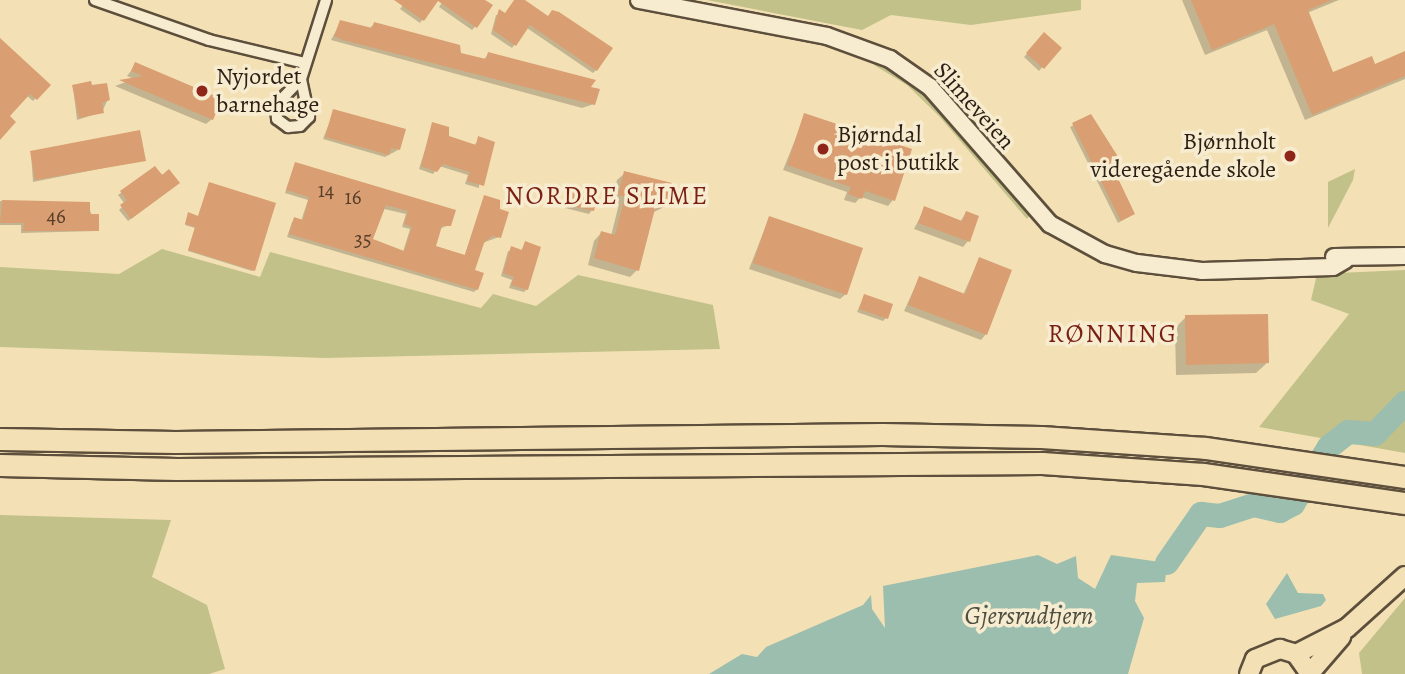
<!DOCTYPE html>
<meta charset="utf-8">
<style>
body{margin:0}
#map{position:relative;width:1405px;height:674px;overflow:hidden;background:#f3e1b5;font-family:Alegreya,serif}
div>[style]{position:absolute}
.green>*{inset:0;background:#c1c189}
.water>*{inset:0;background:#9bbeae}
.shadow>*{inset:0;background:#0003}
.river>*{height:24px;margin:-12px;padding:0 12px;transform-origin:12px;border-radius:12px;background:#9bbeae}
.building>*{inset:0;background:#d99e71}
.roads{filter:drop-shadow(2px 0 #5d4f3c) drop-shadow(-2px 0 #5d4f3c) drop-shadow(0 2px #5d4f3c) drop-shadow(0 -2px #5d4f3c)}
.street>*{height:10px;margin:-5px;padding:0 5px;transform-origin:5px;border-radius:5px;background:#f7eccf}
.secondary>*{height:16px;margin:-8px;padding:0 8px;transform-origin:8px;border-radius:8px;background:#f7eccf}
.primary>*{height:18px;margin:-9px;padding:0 9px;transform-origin:9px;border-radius:9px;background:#f3e1b5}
.highway>*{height:21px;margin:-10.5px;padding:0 10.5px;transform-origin:10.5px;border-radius:10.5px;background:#f3e1b5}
.dots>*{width:19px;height:19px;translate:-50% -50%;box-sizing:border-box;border:4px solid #f7eccf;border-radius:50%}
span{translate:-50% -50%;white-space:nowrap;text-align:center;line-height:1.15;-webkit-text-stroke:7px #f7eccf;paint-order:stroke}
.number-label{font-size:21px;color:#563e2b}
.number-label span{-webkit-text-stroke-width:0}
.poi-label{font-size:24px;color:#2b1e14}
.left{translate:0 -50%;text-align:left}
.right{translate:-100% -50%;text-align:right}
.street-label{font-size:24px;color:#2b1e14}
.neighbourhood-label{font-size:26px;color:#7a1f14;letter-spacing:2px}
.water-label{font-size:26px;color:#4d4e42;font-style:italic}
</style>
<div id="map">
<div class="green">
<i style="clip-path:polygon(707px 0,1081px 0,1081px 10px,971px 25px,891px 15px,862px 30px)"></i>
<i style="clip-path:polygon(876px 60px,922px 90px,941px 109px,1030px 215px,1027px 219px,939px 116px,907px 85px,874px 65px)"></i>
<i style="clip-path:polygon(1355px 169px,1353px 180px,1328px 228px,1328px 182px)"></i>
<i style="clip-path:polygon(162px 249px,260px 277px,270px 252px,481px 308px,493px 294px,536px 306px,578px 275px,713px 305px,720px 349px,325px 358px,0 347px,0 267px,119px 274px)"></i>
<i style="clip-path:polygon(1405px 270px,1405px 453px,1259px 427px,1349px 314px,1311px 300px,1317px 274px)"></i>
<i style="clip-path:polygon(0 515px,171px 520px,152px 577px,207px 605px,225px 669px,209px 674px,0 674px)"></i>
<i style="clip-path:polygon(1405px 598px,1405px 674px,1362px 674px,1359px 653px)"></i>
</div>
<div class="water">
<i style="clip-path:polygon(1038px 555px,1057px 564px,1076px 556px,1078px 578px,1095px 589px,1111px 555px,1167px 563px,1165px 582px,1137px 583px,1135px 601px,1144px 618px,1128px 674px,709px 674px,742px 654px,757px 657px,766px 647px,863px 605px,871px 595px,872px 609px,885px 628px,883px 586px)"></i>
<i style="clip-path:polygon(1287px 573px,1298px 593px,1323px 594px,1326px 600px,1321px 606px,1275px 619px,1266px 604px)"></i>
</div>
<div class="shadow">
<i style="clip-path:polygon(407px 0,437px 0,420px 23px,400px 9px)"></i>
<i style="clip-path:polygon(444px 0,481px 0,475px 27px,472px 30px,439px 7px)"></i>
<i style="clip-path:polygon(519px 0,522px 0,596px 70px,593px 73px,527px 28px,512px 48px,491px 34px,496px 15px,505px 15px)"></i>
<i style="clip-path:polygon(1182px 0,1339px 0,1307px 13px,1332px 74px,1374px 66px,1405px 53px,1405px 79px,1305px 120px,1267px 30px,1205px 55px)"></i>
<i style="clip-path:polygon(341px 22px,370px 28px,374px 24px,483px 61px,488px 54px,588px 88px,594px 104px,582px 108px,331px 40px)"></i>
<i style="clip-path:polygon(1044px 35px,1059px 48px,1039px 71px,1024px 57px)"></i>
<i style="clip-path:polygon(0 41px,48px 85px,33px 101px,26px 95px,7px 116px,0 137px)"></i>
<i style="clip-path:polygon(136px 64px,212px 119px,206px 124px,115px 86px,134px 79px,127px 76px)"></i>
<i style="clip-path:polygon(73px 87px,108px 99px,102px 112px,77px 120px)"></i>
<i style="clip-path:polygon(334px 111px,398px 150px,385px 157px,323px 139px)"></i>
<i style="clip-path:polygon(805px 115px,893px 200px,888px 206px,861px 197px,855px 203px,844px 200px,847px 192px,783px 170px)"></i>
<i style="clip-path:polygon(1090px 116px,1119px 163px,1111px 168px,1133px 214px,1118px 223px,1070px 127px)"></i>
<i style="clip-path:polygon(433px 124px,447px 137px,474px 146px,479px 138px,479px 188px,465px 184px,468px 175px,439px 166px,433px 174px,419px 169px)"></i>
<i style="clip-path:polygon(31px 153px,144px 160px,33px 182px)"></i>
<i style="clip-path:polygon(evenodd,295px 164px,449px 225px,439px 229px,433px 247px,464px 257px,484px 197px,499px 237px,482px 243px,473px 271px,477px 289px,474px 292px,287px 237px,292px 222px,301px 221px,308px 200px,285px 193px,295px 164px,380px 208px,406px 214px,402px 227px,410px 229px,403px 252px,371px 240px,380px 208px)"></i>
<i style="clip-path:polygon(155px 168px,175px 186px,128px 221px,119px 210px,125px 204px,118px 195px)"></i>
<i style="clip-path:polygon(625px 173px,664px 207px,652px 213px,637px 270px,630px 277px,588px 265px,594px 241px,601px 233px,611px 236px,619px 204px,612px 203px,617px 180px)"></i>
<i style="clip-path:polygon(209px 184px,254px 270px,252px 271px,188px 251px,195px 228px,185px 225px,188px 216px,198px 217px)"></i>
<i style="clip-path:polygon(573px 187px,592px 210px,589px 214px,565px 208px)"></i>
<i style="clip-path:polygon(0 201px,88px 204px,97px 231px,21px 233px,21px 225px,0 225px)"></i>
<i style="clip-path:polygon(925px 208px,960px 222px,966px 213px,977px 217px,968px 241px,963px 247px,914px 229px)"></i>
<i style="clip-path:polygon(769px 218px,846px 294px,840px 299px,749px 269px)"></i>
<i style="clip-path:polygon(525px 243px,527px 289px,524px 292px,509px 288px,512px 280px,501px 276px,508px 251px,521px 251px)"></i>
<i style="clip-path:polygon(979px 259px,986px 334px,981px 340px,904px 311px,919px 278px,963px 295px)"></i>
<i style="clip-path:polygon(864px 296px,886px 318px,883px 321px,857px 312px)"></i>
<i style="clip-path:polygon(1186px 317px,1267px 363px,1256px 373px,1176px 375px,1175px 328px)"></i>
</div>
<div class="river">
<i style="left:1167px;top:563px;width:60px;rotate:-55.2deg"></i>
<i style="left:1201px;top:514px;width:19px;rotate:6deg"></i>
<i style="left:1220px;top:516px;width:36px;rotate:-18deg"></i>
<i style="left:1254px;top:505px;width:27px;rotate:13deg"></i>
<i style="left:1280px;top:511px;width:15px;rotate:-28deg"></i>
<i style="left:1293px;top:504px;width:67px;rotate:-57.7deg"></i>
<i style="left:1329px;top:447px;width:24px;rotate:-38deg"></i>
<i style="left:1348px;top:432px;width:27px;rotate:4deg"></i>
<i style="left:1375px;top:434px;width:43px;rotate:-45.9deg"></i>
</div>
<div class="building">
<i style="clip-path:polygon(394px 0,485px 0,493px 5px,477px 28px,438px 1px,424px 21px)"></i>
<i style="clip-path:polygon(514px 0,525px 0,548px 16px,552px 10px,559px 12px,613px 48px,597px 71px,530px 25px,516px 46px,493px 30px,499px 9px,505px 13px)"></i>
<i style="clip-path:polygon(1191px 0,1332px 0,1308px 10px,1333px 72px,1372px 56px,1375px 64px,1405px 51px,1405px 76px,1312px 115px,1274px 24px,1212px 50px)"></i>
<i style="clip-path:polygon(340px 20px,372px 28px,374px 22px,460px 45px,461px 53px,486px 59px,488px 52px,596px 80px,591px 87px,600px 89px,595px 105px,343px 40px,334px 36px)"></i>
<i style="clip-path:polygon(1044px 32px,1062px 48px,1044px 69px,1026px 53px)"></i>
<i style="clip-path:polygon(0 38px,51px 85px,37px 100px,30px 94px,10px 116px,16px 122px,0 140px)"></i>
<i style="clip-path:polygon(135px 62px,222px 99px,213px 120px,119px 80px,143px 76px,131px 71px)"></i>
<i style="clip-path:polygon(91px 81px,92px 85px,107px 83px,110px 100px,102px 103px,104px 113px,79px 118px,72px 85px)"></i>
<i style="clip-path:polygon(333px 109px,406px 129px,400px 150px,391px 148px,389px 155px,325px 137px)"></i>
<i style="clip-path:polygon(804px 113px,912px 149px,895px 201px,865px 191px,862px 199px,848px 194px,851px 187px,787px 165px)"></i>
<i style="clip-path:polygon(1091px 114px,1122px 163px,1113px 168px,1135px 214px,1121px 221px,1072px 123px)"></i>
<i style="clip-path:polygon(432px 122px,449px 127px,449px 136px,476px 145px,478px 136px,495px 142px,484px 186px,467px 181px,470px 172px,443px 164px,437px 172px,421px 166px)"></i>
<i style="clip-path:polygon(140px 130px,146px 161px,35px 180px,30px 151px)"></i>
<i style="clip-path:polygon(evenodd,295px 162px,456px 210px,451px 226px,442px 226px,436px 246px,465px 255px,484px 195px,500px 200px,500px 209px,509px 212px,501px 238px,492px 236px,484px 243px,475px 270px,484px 273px,478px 290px,289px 234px,294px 217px,303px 220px,309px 197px,286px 190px,295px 162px,386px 205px,408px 211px,404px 224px,412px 227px,404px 251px,373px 239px,386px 205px)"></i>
<i style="clip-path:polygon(155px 166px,162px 175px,169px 169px,180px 183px,131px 219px,120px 205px,127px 200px,120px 191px)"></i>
<i style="clip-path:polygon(624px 171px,672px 183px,666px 208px,656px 205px,639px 271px,594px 258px,601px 231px,615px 235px,625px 197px,618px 195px)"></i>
<i style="clip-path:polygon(209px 182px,276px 203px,255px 271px,188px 250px,195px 227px,185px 224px,188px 212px,198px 216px)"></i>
<i style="clip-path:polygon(572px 185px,598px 192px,594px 211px,567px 205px)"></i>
<i style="clip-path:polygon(2px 200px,90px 202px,90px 214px,99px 214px,99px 231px,23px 231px,24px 223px,0 223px)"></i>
<i style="clip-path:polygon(924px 206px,962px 221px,966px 211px,979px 216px,970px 242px,918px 223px)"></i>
<i style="clip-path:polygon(769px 216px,863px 248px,847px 295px,753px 263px)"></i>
<i style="clip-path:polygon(525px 241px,541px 247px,528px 290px,511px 285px,514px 277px,503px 273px,511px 246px,522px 250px)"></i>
<i style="clip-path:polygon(979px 257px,1012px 270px,987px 335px,908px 305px,919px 276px,965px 294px)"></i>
<i style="clip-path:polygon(864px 294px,893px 304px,888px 319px,859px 309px)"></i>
<i style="clip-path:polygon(1268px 314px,1269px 363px,1186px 365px,1185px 315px)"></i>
</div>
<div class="roads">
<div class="street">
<i style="left:95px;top:0;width:121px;rotate:19.3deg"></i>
<i style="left:209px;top:40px;width:99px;rotate:13.5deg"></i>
<i style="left:301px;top:79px;width:36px;rotate:134deg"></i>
<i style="left:276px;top:105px;width:14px;rotate:86deg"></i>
<i style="left:277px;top:119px;width:14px;rotate:36deg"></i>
<i style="left:288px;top:127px;width:12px;rotate:-5deg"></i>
<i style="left:300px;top:126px;width:13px;rotate:-45deg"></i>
<i style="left:309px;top:117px;width:39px;rotate:-102deg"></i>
<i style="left:301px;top:79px;width:83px;rotate:-72.4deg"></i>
</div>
<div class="secondary">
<i style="left:639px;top:0;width:191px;rotate:10.8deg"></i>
<i style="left:827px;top:36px;width:67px;rotate:20.1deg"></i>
<i style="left:890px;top:59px;width:49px;rotate:35deg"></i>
<i style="left:930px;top:87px;width:182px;rotate:48.8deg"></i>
<i style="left:1050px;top:224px;width:63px;rotate:28.6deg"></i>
<i style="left:1105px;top:254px;width:33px;rotate:16deg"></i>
<i style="left:1137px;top:263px;width:65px;rotate:7deg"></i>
<i style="left:1202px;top:271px;width:131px;rotate:-1.7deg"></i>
<i style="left:1333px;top:267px;width:14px;rotate:-30deg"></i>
<i style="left:1334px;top:257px;width:71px;rotate:-0.8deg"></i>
</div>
<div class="primary">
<i style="left:1296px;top:654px;width:57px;rotate:-27deg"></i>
<i style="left:1347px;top:628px;width:78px;rotate:-41.9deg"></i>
<i style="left:1310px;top:673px;width:48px;rotate:-49.3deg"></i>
<i style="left:1249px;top:674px;width:16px;rotate:-68deg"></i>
<i style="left:1255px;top:659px;width:27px;rotate:-22deg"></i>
<i style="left:1280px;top:649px;width:17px;rotate:17deg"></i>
<i style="left:1296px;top:654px;width:24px;rotate:55deg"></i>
</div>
<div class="highway">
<i style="left:0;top:439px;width:175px;rotate:1deg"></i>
<i style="left:175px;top:442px;width:707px;rotate:-0.65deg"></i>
<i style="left:882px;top:434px;width:159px;rotate:1.1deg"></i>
<i style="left:1041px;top:437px;width:164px;rotate:3.8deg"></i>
<i style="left:1205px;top:448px;width:202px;rotate:8.3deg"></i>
<i style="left:0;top:465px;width:177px;rotate:1.3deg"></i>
<i style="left:177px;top:469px;width:865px;rotate:-0.4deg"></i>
<i style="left:1042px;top:463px;width:161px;rotate:3.9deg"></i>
<i style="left:1203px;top:474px;width:204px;rotate:8.2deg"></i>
</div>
</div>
<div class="dots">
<i style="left:202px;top:91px;background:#8f2418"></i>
<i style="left:823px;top:149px;background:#8f2418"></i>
<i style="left:1290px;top:156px;background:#8f2418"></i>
</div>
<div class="number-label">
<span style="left:326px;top:190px">14</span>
<span style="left:353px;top:197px">16</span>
<span style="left:56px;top:216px">46</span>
<span style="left:363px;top:239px">35</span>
</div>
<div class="poi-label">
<span class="left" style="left:216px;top:91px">Nyjordet<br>barnehage</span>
<span class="left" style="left:837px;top:149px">Bjørndal<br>post i butikk</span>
<span class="right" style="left:1276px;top:156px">Bjørnholt<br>videregående skole</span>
</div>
<div class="street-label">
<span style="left:974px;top:106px;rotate:48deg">Slimeveien</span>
</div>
<div class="neighbourhood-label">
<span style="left:607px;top:196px">NORDRE SLIME</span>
<span style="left:1113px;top:334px">RØNNING</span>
</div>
<div class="water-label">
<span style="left:1029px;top:616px">Gjersrudtjern</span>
</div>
</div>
